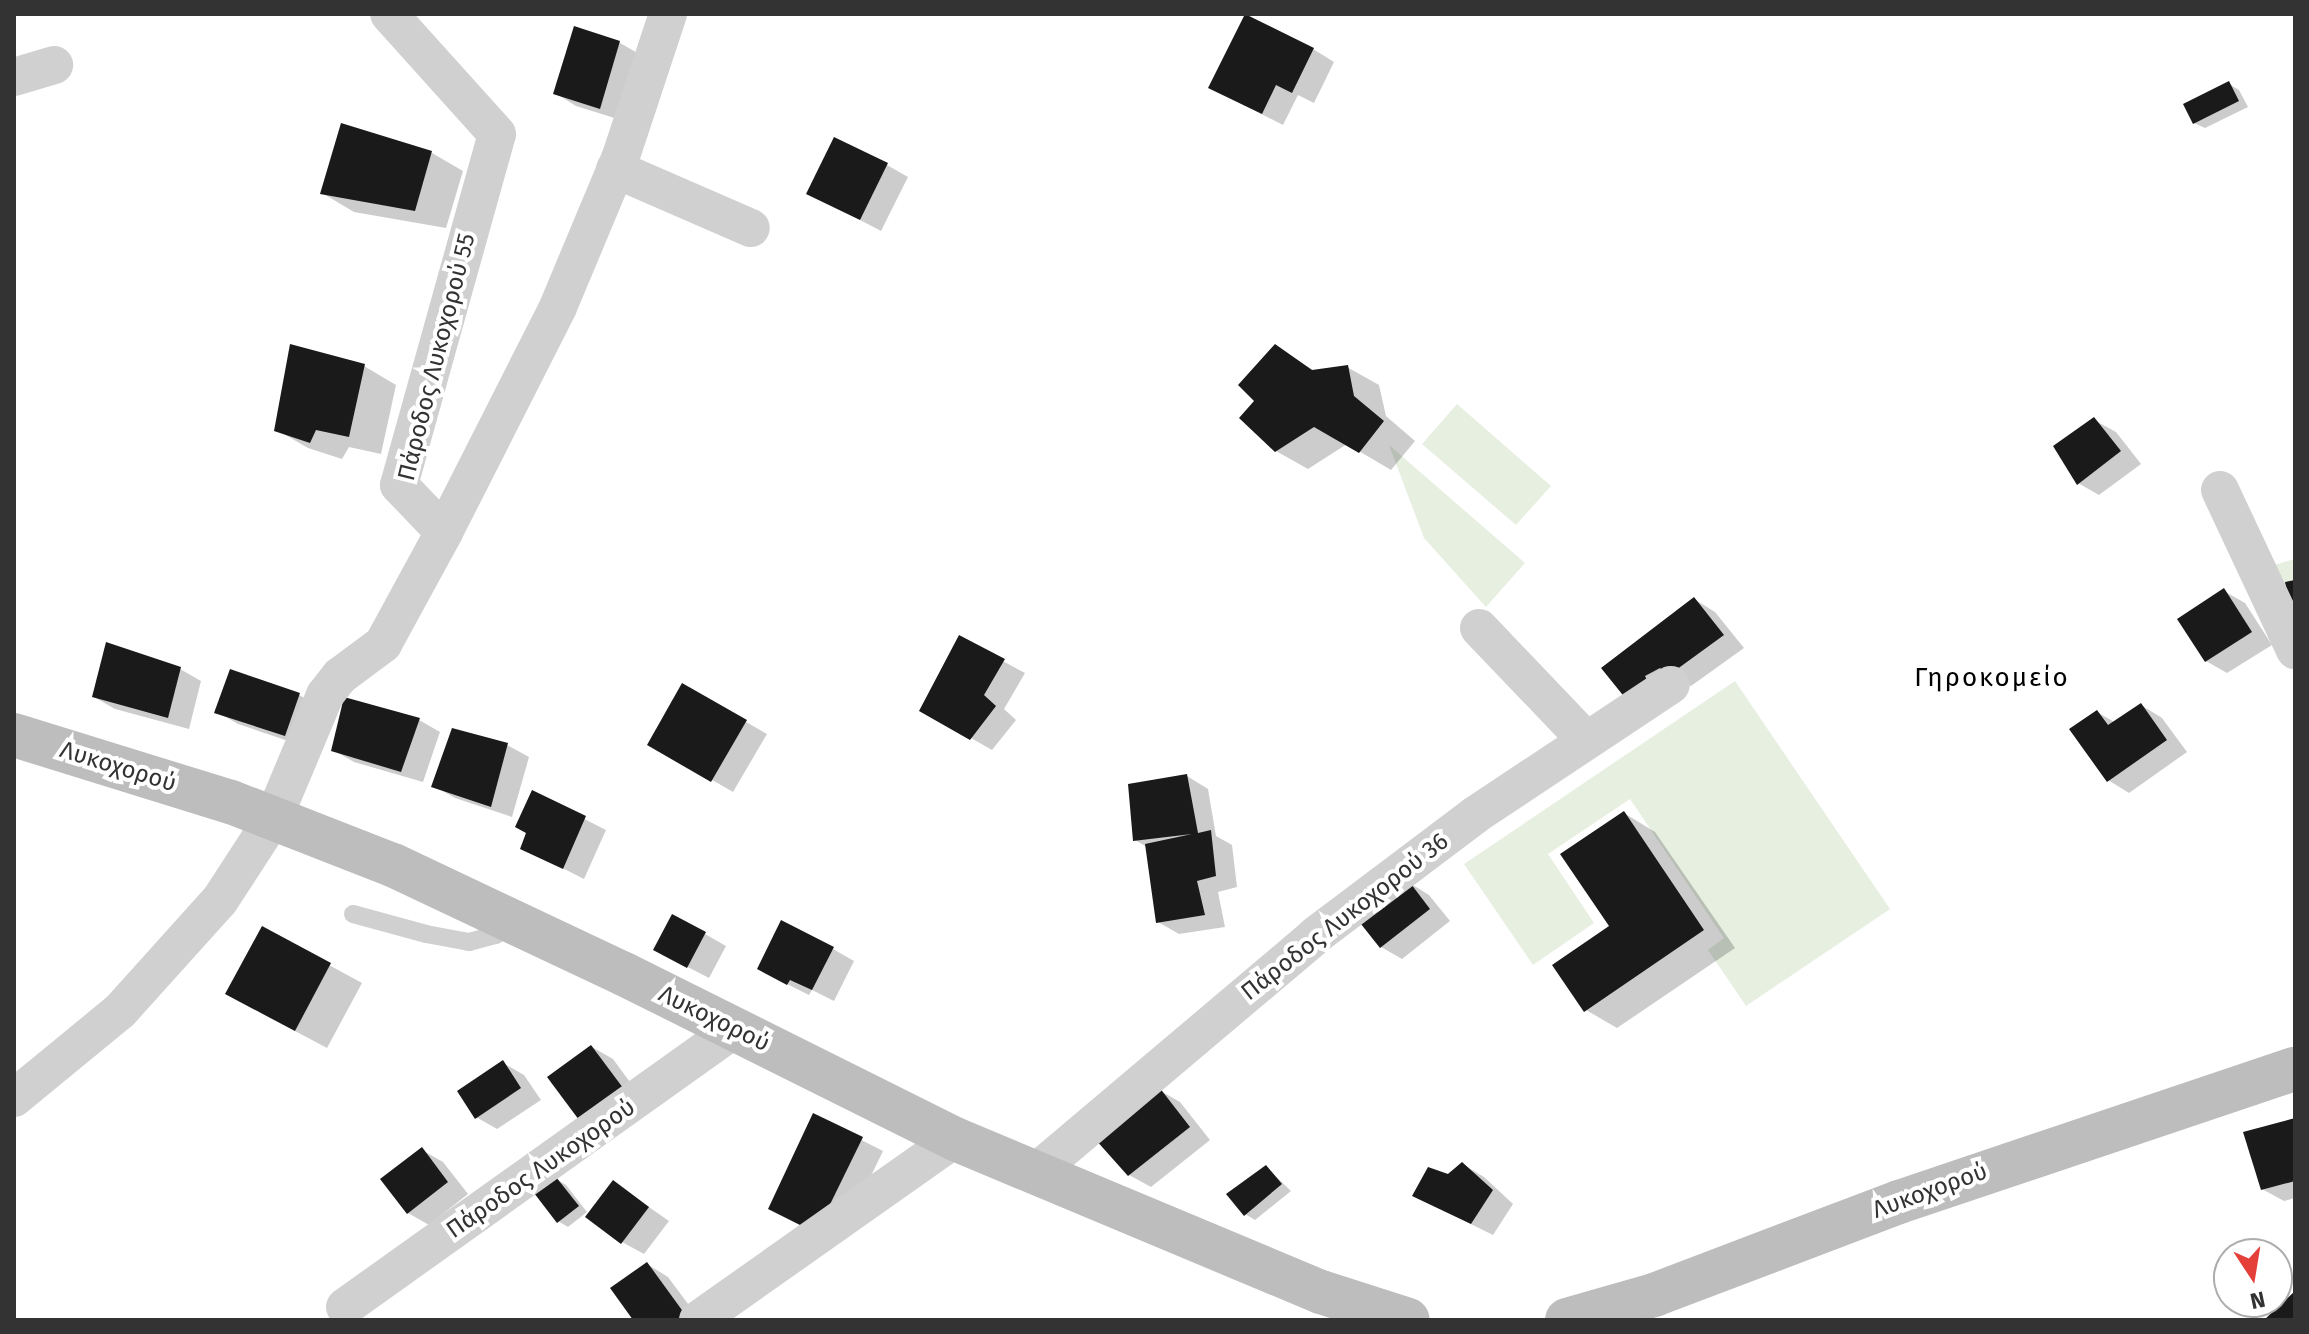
<!DOCTYPE html>
<meta charset="utf-8">
<style>
body{margin:0}
#map{position:relative;width:2309px;height:1334px;overflow:hidden;background:#fff;font-family:"Fira Sans",sans-serif}
div>[style]{position:absolute}
.green>*{inset:0;background:#e7efe1}
.shadow>*{inset:0;background:#0003}
.building>*{inset:0;background:#1a1a1a}
.lane>*{height:18px;margin:-9px;padding:0 9px;transform-origin:9px;border-radius:9px;background:#d0d0d0}
.street>*{height:38px;margin:-19px;padding:0 19px;transform-origin:19px;border-radius:19px;background:#d0d0d0}
.secondary>*{height:44px;margin:-22px;padding:0 22px;transform-origin:22px;border-radius:22px;background:#bdbdbd}
span{translate:-50% -50%;white-space:nowrap;text-align:center;line-height:1.15;-webkit-text-stroke:8px #fff;paint-order:stroke}
.street-label{font-size:24px;color:#333}
.neighbourhood-label{font-size:26px;color:#000;letter-spacing:2px}
.frame{position:absolute;inset:0;border:16px solid #333;pointer-events:none}
.north{position:absolute;left:2213px;top:1238px;width:80px;height:80px;box-sizing:border-box;background:#fff;border:2px solid #adadad;border-radius:50%;rotate:168deg;font-size:22px;font-weight:700;line-height:32px;text-align:center;color:#333}
.north::after{content:'';display:block;margin:auto;width:28px;height:36px;background:#e53f39;clip-path:polygon(50% 0,100% 100%,50% 72%,0 100%)}
</style>
<div id="map">
<div class="green">
<i style="clip-path:polygon(1457px 404px,1551px 486px,1516px 525px,1422px 444px)"></i>
<i style="clip-path:polygon(1389px 445px,1525px 563px,1486px 607px,1424px 538px)"></i>
<i style="clip-path:polygon(2295px 559px,2295px 627px,2274px 565px)"></i>
<i style="clip-path:polygon(1735px 681px,1890px 909px,1746px 1006px,1708px 950px,1724px 938px,1630px 799px,1548px 854px,1594px 923px,1533px 965px,1464px 864px)"></i>
</div>
<div class="shadow">
<i style="clip-path:polygon(575px 28px,620px 43px,641px 55px,621px 120px,576px 106px,555px 93px)"></i>
<i style="clip-path:polygon(1313px 49px,1334px 62px,1314px 103px,1298px 95px,1283px 125px,1232px 99px)"></i>
<i style="clip-path:polygon(2229px 84px,2239px 90px,2248px 107px,2205px 128px,2194px 123px)"></i>
<i style="clip-path:polygon(343px 126px,432px 153px,463px 171px,446px 228px,354px 212px,322px 193px)"></i>
<i style="clip-path:polygon(887px 165px,908px 177px,881px 231px,809px 193px)"></i>
<i style="clip-path:polygon(1275px 347px,1316px 372px,1347px 367px,1379px 385px,1386px 416px,1415px 441px,1391px 470px,1347px 444px,1308px 469px,1276px 451px)"></i>
<i style="clip-path:polygon(364px 366px,396px 385px,381px 454px,349px 447px,342px 459px,308px 448px,277px 430px)"></i>
<i style="clip-path:polygon(2094px 420px,2116px 432px,2141px 464px,2099px 495px,2078px 483px)"></i>
<i style="clip-path:polygon(2224px 591px,2245px 603px,2272px 645px,2227px 673px,2206px 661px)"></i>
<i style="clip-path:polygon(1694px 599px,1715px 612px,1744px 648px,1691px 686px,1681px 680px,1627px 698px)"></i>
<i style="clip-path:polygon(960px 638px,1025px 673px,1004px 709px,1016px 720px,992px 750px,922px 710px)"></i>
<i style="clip-path:polygon(180px 669px,201px 681px,189px 729px,115px 709px,94px 697px)"></i>
<i style="clip-path:polygon(683px 686px,767px 734px,733px 792px,650px 744px)"></i>
<i style="clip-path:polygon(299px 695px,320px 707px,306px 747px,238px 724px,217px 712px)"></i>
<i style="clip-path:polygon(2141px 705px,2162px 718px,2187px 752px,2129px 793px,2108px 780px,2097px 712px,2116px 723px)"></i>
<i style="clip-path:polygon(419px 720px,440px 732px,423px 782px,354px 762px,333px 750px)"></i>
<i style="clip-path:polygon(507px 745px,529px 757px,512px 817px,455px 798px,434px 786px)"></i>
<i style="clip-path:polygon(1187px 776px,1208px 789px,1216px 836px,1232px 845px,1237px 887px,1218px 892px,1225px 927px,1179px 934px,1158px 922px,1147px 847px,1135px 840px)"></i>
<i style="clip-path:polygon(533px 793px,606px 830px,584px 879px,523px 848px)"></i>
<i style="clip-path:polygon(1624px 813px,1655px 832px,1735px 948px,1617px 1028px,1586px 1010px,1612px 927px)"></i>
<i style="clip-path:polygon(1408px 882px,1429px 895px,1450px 921px,1402px 959px,1381px 947px)"></i>
<i style="clip-path:polygon(263px 929px,362px 983px,327px 1048px,259px 1012px)"></i>
<i style="clip-path:polygon(705px 934px,726px 946px,709px 978px,676px 961px)"></i>
<i style="clip-path:polygon(833px 949px,854px 961px,834px 1001px,812px 990px,809px 995px,781px 981px)"></i>
<i style="clip-path:polygon(592px 1047px,613px 1059px,646px 1104px,583px 1122px)"></i>
<i style="clip-path:polygon(503px 1063px,524px 1075px,541px 1100px,497px 1129px,476px 1117px)"></i>
<i style="clip-path:polygon(1159px 1090px,1180px 1102px,1210px 1140px,1151px 1187px,1129px 1175px)"></i>
<i style="clip-path:polygon(814px 1116px,883px 1151px,838px 1244px,770px 1209px)"></i>
<i style="clip-path:polygon(2295px 1120px,2295px 1198px,2284px 1201px,2262px 1189px)"></i>
<i style="clip-path:polygon(422px 1150px,443px 1162px,468px 1194px,429px 1225px,408px 1213px)"></i>
<i style="clip-path:polygon(1462px 1164px,1484px 1177px,1513px 1204px,1493px 1235px,1414px 1196px)"></i>
<i style="clip-path:polygon(1266px 1167px,1291px 1191px,1255px 1220px,1245px 1214px)"></i>
<i style="clip-path:polygon(556px 1179px,566px 1185px,587px 1212px,568px 1227px,558px 1221px)"></i>
<i style="clip-path:polygon(613px 1182px,669px 1221px,644px 1254px,622px 1242px)"></i>
<i style="clip-path:polygon(647px 1264px,668px 1277px,700px 1320px,635px 1320px)"></i>
</div>
<div class="building">
<i style="clip-path:polygon(1245px 14px,1314px 48px,1292px 93px,1276px 85px,1262px 114px,1208px 88px)"></i>
<i style="clip-path:polygon(574px 26px,620px 41px,600px 109px,553px 94px)"></i>
<i style="clip-path:polygon(2229px 81px,2239px 101px,2193px 124px,2183px 104px)"></i>
<i style="clip-path:polygon(341px 123px,432px 151px,415px 211px,320px 194px)"></i>
<i style="clip-path:polygon(834px 137px,888px 163px,860px 220px,806px 194px)"></i>
<i style="clip-path:polygon(290px 344px,365px 364px,349px 437px,316px 430px,310px 443px,274px 431px)"></i>
<i style="clip-path:polygon(1275px 344px,1312px 370px,1348px 365px,1354px 396px,1384px 421px,1359px 453px,1314px 427px,1275px 452px,1239px 418px,1254px 401px,1238px 385px)"></i>
<i style="clip-path:polygon(2094px 417px,2121px 451px,2077px 485px,2053px 446px)"></i>
<i style="clip-path:polygon(2295px 580px,2295px 620px,2292px 620px,2285px 582px)"></i>
<i style="clip-path:polygon(2224px 588px,2252px 632px,2205px 662px,2177px 619px)"></i>
<i style="clip-path:polygon(1694px 597px,1724px 635px,1669px 675px,1660px 668px,1645px 676px,1649px 684px,1626px 699px,1601px 668px)"></i>
<i style="clip-path:polygon(959px 635px,1005px 659px,984px 695px,996px 706px,970px 740px,919px 711px)"></i>
<i style="clip-path:polygon(106px 642px,181px 667px,168px 718px,92px 697px)"></i>
<i style="clip-path:polygon(230px 669px,300px 693px,285px 736px,214px 713px)"></i>
<i style="clip-path:polygon(682px 683px,747px 720px,711px 782px,647px 745px)"></i>
<i style="clip-path:polygon(344px 697px,420px 718px,401px 772px,331px 751px)"></i>
<i style="clip-path:polygon(2141px 703px,2167px 740px,2107px 782px,2069px 729px,2097px 710px,2108px 725px)"></i>
<i style="clip-path:polygon(452px 728px,508px 743px,491px 807px,431px 787px)"></i>
<i style="clip-path:polygon(1187px 774px,1198px 833px,1211px 830px,1216px 876px,1197px 881px,1205px 915px,1156px 923px,1145px 844px,1192px 834px,1133px 841px,1128px 784px)"></i>
<i style="clip-path:polygon(532px 790px,586px 816px,563px 869px,520px 849px,526px 833px,515px 827px)"></i>
<i style="clip-path:polygon(1624px 811px,1704px 930px,1584px 1012px,1552px 965px,1609px 926px,1560px 854px)"></i>
<i style="clip-path:polygon(1408px 880px,1430px 909px,1380px 948px,1357px 919px)"></i>
<i style="clip-path:polygon(672px 914px,706px 932px,687px 968px,653px 950px)"></i>
<i style="clip-path:polygon(781px 920px,834px 947px,812px 990px,790px 980px,787px 985px,757px 969px)"></i>
<i style="clip-path:polygon(262px 926px,331px 963px,295px 1031px,225px 994px)"></i>
<i style="clip-path:polygon(591px 1045px,626px 1092px,582px 1124px,547px 1077px)"></i>
<i style="clip-path:polygon(503px 1060px,521px 1088px,475px 1119px,457px 1091px)"></i>
<i style="clip-path:polygon(1159px 1087px,1190px 1127px,1128px 1176px,1095px 1139px)"></i>
<i style="clip-path:polygon(813px 1113px,863px 1137px,816px 1233px,768px 1209px)"></i>
<i style="clip-path:polygon(2295px 1118px,2295px 1181px,2261px 1190px,2243px 1132px)"></i>
<i style="clip-path:polygon(422px 1147px,448px 1182px,407px 1214px,380px 1179px)"></i>
<i style="clip-path:polygon(1462px 1162px,1493px 1190px,1471px 1224px,1412px 1196px,1428px 1167px,1448px 1174px)"></i>
<i style="clip-path:polygon(1266px 1165px,1282px 1184px,1244px 1216px,1226px 1194px)"></i>
<i style="clip-path:polygon(556px 1177px,579px 1206px,557px 1223px,534px 1193px)"></i>
<i style="clip-path:polygon(613px 1180px,649px 1207px,621px 1244px,585px 1217px)"></i>
<i style="clip-path:polygon(647px 1262px,687px 1317px,682px 1320px,633px 1320px,610px 1288px)"></i>
<i style="clip-path:polygon(2295px 1291px,2295px 1320px,2264px 1320px)"></i>
</div>
<div class="lane">
<i style="left:353px;top:914px;width:76px;rotate:15.3deg"></i>
<i style="left:426px;top:934px;width:44px;rotate:10.5deg"></i>
<i style="left:469px;top:942px;width:28px;rotate:-15deg"></i>
<i style="left:496px;top:935px;width:18px;rotate:-43deg"></i>
</div>
<div class="street">
<i style="left:14px;top:77px;width:42px;rotate:-16.7deg"></i>
<i style="left:615px;top:169px;width:148px;rotate:23.5deg"></i>
<i style="left:2220px;top:490px;width:177px;rotate:64.9deg"></i>
<i style="left:444px;top:532px;width:252px;rotate:-63.1deg"></i>
<i style="left:558px;top:307px;width:160px;rotate:-67.3deg"></i>
<i style="left:620px;top:159px;width:153px;rotate:-71.7deg"></i>
<i style="left:1479px;top:628px;width:155px;rotate:46.3deg"></i>
<i style="left:14px;top:1098px;width:137px;rotate:-39.4deg"></i>
<i style="left:120px;top:1011px;width:149px;rotate:-48deg"></i>
<i style="left:220px;top:900px;width:99px;rotate:-57deg"></i>
<i style="left:274px;top:817px;width:132px;rotate:-67.3deg"></i>
<i style="left:325px;top:695px;width:24px;rotate:-52deg"></i>
<i style="left:340px;top:676px;width:54px;rotate:-36.7deg"></i>
<i style="left:383px;top:644px;width:128px;rotate:-61.4deg"></i>
<i style="left:444px;top:532px;width:65px;rotate:-133.8deg"></i>
<i style="left:399px;top:485px;width:364px;rotate:-74.4deg"></i>
<i style="left:497px;top:134px;width:161px;rotate:-132deg"></i>
<i style="left:1036px;top:1172px;width:367px;rotate:-40.2deg"></i>
<i style="left:1316px;top:935px;width:199px;rotate:-37deg"></i>
<i style="left:1475px;top:815px;width:235px;rotate:-33.6deg"></i>
<i style="left:345px;top:1307px;width:479px;rotate:-35.5deg"></i>
<i style="left:698px;top:1320px;width:314px;rotate:-35.2deg"></i>
</div>
<div class="secondary">
<i style="left:14px;top:735px;width:227px;rotate:17.2deg"></i>
<i style="left:231px;top:802px;width:174px;rotate:21.3deg"></i>
<i style="left:393px;top:865px;width:255px;rotate:25.3deg"></i>
<i style="left:624px;top:974px;width:370px;rotate:26.5deg"></i>
<i style="left:955px;top:1139px;width:397px;rotate:22.7deg"></i>
<i style="left:1321px;top:1292px;width:91px;rotate:17.8deg"></i>
<i style="left:1567px;top:1320px;width:91px;rotate:-16deg"></i>
<i style="left:1654px;top:1295px;width:262px;rotate:-20.8deg"></i>
<i style="left:1899px;top:1202px;width:418px;rotate:-18.6deg"></i>
</div>
<div class="street-label">
<span style="left:437px;top:357px;rotate:-76deg">Πάροδος Λυκοχορού 55</span>
<span style="left:118px;top:767px;rotate:17deg">Λυκοχορού</span>
<span style="left:1345px;top:917px;rotate:-38deg">Πάροδος Λυκοχορού 36</span>
<span style="left:714px;top:1019px;rotate:26deg">Λυκοχορού</span>
<span style="left:541px;top:1169px;rotate:-35deg">Πάροδος Λυκοχορού</span>
<span style="left:1930px;top:1191px;rotate:-20deg">Λυκοχορού</span>
</div>
<div class="neighbourhood-label">
<span style="left:1992px;top:678px">Γηροκομείο</span>
</div>
<div class="frame"></div>
<div class="north">N</div>
</div>
